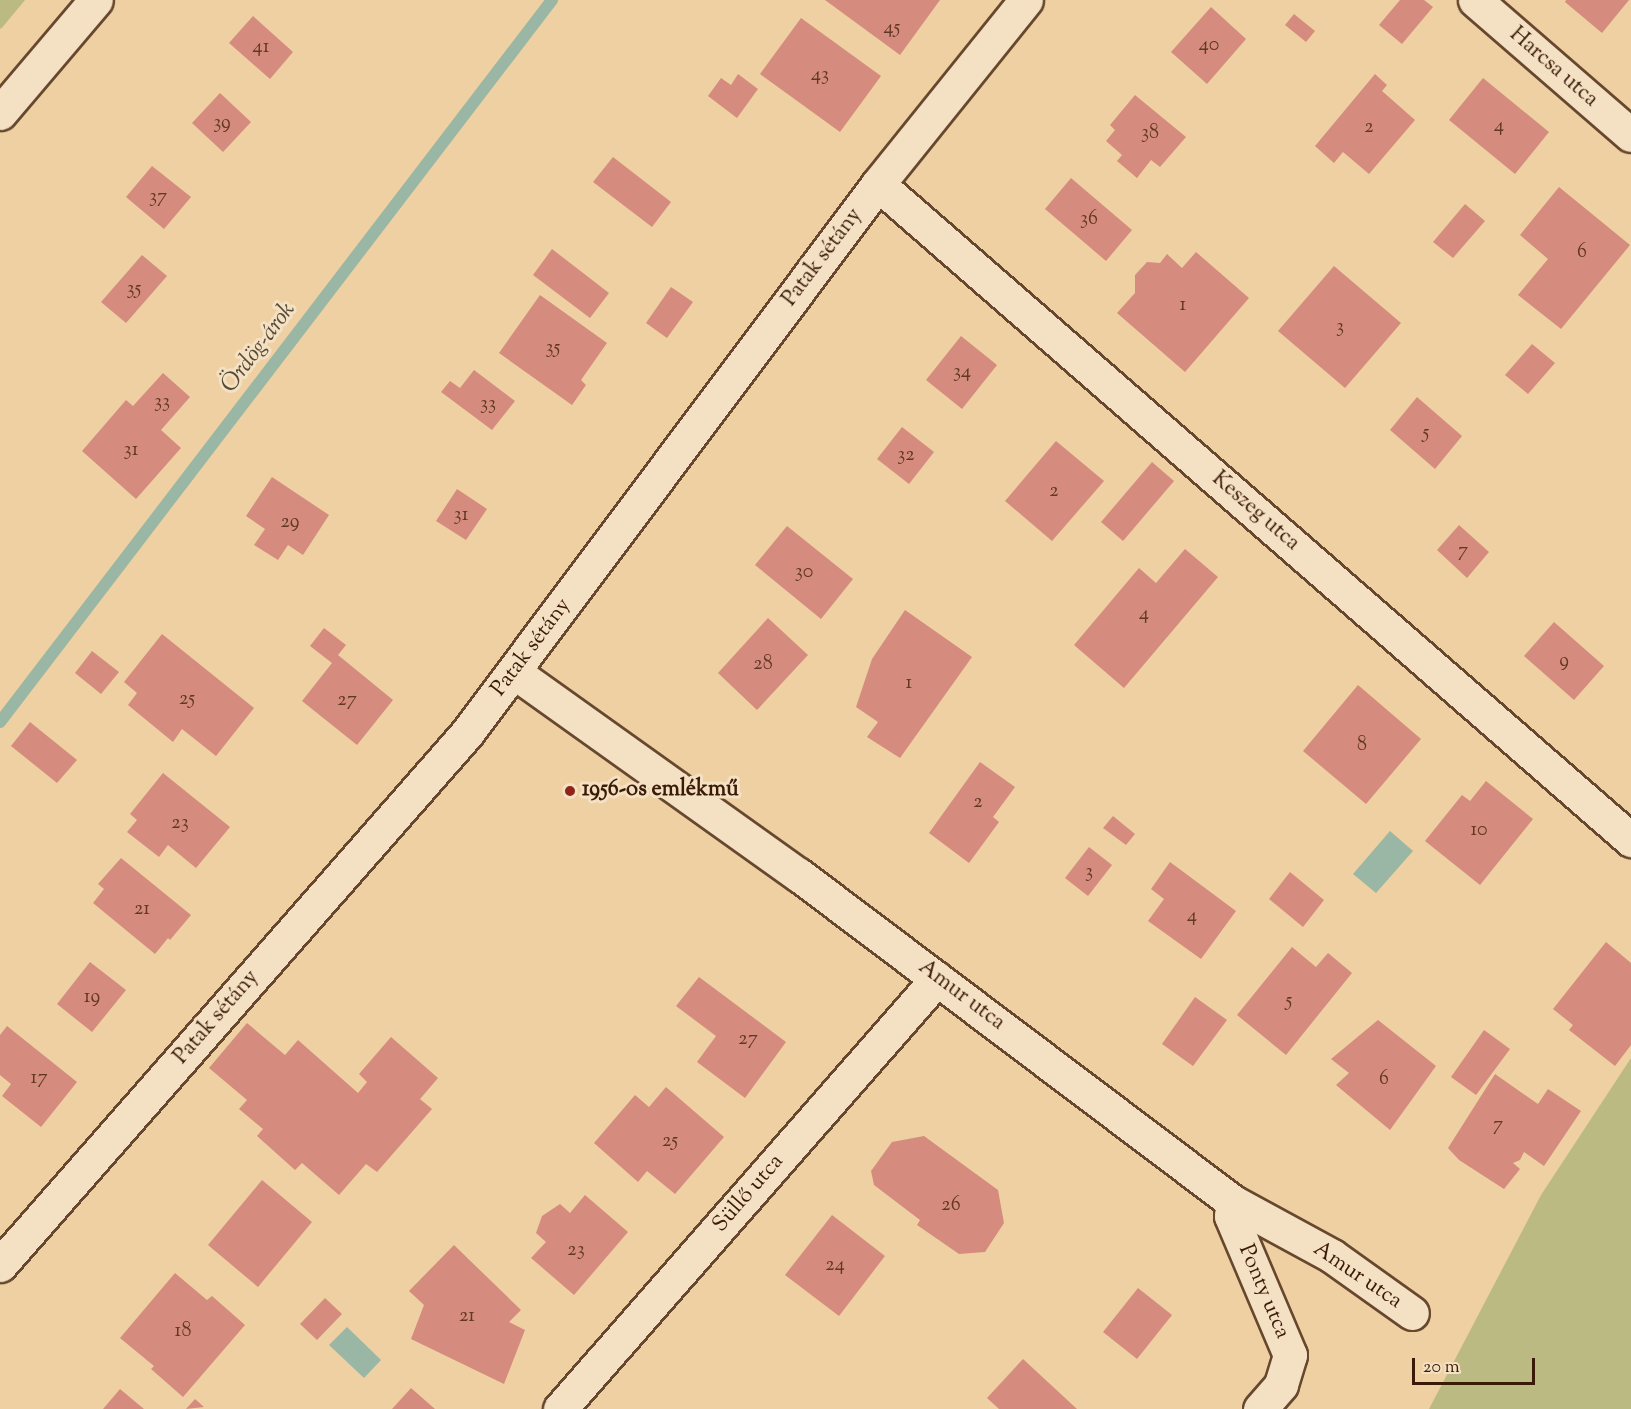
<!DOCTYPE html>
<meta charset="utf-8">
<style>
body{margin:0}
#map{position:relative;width:1631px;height:1409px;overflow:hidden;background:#eed0a2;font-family:"Sorts Mill Goudy",serif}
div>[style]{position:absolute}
.green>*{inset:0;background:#bcba83}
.water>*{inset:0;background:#99b7a4}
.stream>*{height:12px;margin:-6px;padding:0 6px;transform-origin:6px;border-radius:6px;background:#99b7a4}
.building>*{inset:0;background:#d58c7e}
.roads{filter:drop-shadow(2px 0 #67482e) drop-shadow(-2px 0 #67482e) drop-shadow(0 2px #67482e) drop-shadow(0 -2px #67482e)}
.minor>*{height:33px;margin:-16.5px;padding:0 16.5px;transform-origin:16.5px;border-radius:16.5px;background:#f4e0c3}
.tertiary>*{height:33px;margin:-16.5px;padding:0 16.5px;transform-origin:16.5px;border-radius:16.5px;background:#f4e0c3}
.dots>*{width:16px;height:16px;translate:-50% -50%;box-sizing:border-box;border:3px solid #f4e0c3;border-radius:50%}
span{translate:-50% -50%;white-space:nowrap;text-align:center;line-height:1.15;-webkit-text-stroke:6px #f4e0c3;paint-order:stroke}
.number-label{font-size:20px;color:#613725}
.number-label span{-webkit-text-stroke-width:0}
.street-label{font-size:22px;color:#3a1b07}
.poi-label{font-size:22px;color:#3a1b07;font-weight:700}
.left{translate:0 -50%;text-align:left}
.water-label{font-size:24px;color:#564a36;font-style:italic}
.scale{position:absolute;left:1412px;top:1358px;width:123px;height:27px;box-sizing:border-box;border:3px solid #3a1b07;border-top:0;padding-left:8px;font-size:18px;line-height:21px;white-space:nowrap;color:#3a1b07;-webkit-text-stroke:4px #f4e0c3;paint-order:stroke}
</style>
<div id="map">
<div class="green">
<i style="clip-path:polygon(0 0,25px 0,1px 29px,0 28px)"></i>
<i style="clip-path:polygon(1631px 1058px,1631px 1409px,1429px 1409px,1541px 1195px)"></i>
</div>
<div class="water">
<i style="clip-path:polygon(1390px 831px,1413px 851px,1376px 893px,1353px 874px)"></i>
<i style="clip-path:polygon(347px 1327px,381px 1360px,364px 1378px,329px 1345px)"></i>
</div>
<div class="stream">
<i style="left:0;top:722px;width:909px;rotate:-52.6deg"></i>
</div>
<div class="building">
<i style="clip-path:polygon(825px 0,940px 0,900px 55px)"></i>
<i style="clip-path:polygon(1400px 0,1424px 0,1433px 7px,1402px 44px,1379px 25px)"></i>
<i style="clip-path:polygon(1566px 0,1629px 0,1602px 33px,1565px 2px)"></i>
<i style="clip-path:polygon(1211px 7px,1246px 39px,1207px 84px,1171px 52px)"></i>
<i style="clip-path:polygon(1294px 14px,1315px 31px,1306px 42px,1285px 25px)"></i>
<i style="clip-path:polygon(253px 16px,293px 52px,270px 79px,229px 43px)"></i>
<i style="clip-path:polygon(801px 18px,881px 76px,840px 132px,760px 74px)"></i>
<i style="clip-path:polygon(738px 74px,758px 89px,737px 118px,708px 96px,721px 78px,731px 85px)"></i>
<i style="clip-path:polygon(1375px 74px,1387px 85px,1382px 91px,1415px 120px,1369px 174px,1343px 152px,1334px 163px,1315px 146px)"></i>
<i style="clip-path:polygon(1483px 78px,1549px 132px,1515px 174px,1449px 120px)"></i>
<i style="clip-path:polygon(220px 93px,251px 122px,223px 152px,192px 123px)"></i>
<i style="clip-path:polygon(1135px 95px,1186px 137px,1160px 167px,1151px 160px,1137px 178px,1117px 161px,1122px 155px,1106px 141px,1115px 130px,1110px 125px)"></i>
<i style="clip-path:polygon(613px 157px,671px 202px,652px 227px,593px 182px)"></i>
<i style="clip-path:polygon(152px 166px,191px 197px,164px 229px,126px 197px)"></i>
<i style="clip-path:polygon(1071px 178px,1132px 230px,1106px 261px,1045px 209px)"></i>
<i style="clip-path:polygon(1559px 187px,1630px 245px,1561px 329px,1518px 295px,1548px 259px,1520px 235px)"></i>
<i style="clip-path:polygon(1465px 204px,1485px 221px,1453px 258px,1433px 242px)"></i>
<i style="clip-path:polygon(552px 249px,609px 293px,590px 318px,533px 275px)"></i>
<i style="clip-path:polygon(1196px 252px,1249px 298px,1185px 372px,1117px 313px,1135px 293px,1135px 275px,1147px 262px,1160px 263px,1167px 254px,1182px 268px)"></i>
<i style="clip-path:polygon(142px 255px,167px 276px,126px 323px,101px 302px)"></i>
<i style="clip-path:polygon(1334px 266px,1401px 323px,1345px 388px,1278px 331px)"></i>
<i style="clip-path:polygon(671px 287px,693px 302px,667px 338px,646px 323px)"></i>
<i style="clip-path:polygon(540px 295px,607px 343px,581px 380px,586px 385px,572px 405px,499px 353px)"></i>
<i style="clip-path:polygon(961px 336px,997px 365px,962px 409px,926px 380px)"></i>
<i style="clip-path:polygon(1532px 344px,1555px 363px,1528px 394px,1505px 375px)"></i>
<i style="clip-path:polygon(474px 370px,515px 401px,492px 430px,441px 392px,450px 381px,460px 388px)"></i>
<i style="clip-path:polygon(163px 373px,190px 397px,161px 430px,181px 448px,136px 499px,82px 451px,126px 400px,133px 406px)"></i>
<i style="clip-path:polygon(1417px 397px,1462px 436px,1435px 469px,1390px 430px)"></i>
<i style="clip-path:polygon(902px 427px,934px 452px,909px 484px,877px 459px)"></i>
<i style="clip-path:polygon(1056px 441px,1104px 481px,1052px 541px,1005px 501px)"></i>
<i style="clip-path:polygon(1152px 462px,1174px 481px,1123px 541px,1101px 522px)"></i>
<i style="clip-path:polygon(272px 477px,329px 515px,303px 555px,288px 545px,278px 560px,254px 545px,265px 529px,246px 516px)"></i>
<i style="clip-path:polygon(457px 489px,487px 509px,466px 540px,436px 521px)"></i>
<i style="clip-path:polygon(1459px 525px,1489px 552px,1467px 578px,1437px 550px)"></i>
<i style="clip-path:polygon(787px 526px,853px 579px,821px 619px,755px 565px)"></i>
<i style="clip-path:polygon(1185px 549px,1218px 577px,1124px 688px,1074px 645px,1139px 568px,1156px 583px)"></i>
<i style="clip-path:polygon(905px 610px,972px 657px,900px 758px,867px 737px,878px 722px,856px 707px,872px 659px)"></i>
<i style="clip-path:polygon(768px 618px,808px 655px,757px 710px,718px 673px)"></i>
<i style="clip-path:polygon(1554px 622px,1604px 666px,1574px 700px,1524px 656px)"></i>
<i style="clip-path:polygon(324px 628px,346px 645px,338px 655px,393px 700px,357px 745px,302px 701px,332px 663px,310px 646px)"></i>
<i style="clip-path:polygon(162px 634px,254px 708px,216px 756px,182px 729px,173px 742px,128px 705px,137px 693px,124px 682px)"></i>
<i style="clip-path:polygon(92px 651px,119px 672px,101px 694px,75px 673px)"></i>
<i style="clip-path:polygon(1358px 685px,1421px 739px,1366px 804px,1303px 751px)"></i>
<i style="clip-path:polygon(30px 722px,77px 760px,57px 783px,11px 746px)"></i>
<i style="clip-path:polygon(980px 762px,1015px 787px,993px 817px,999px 822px,969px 863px,929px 833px)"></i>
<i style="clip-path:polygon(163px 773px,230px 827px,196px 868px,168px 845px,159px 857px,127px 832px,137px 820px,130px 814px)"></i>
<i style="clip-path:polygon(1486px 781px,1533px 819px,1480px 885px,1425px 841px,1462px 795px,1470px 801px)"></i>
<i style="clip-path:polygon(1113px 816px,1135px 834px,1126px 845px,1103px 828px)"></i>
<i style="clip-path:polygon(1089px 847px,1112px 865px,1088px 896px,1065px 878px)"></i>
<i style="clip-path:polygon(121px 858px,191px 915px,170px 940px,168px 938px,155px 954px,93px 903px,104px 889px,98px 884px)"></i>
<i style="clip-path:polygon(1170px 862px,1236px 911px,1201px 959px,1148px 921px,1164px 899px,1151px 889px)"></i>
<i style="clip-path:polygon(1290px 872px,1324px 900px,1303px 927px,1269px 899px)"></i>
<i style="clip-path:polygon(1606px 942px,1631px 963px,1631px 1045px,1615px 1066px,1569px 1030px,1573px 1025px,1553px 1009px)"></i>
<i style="clip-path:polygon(1292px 947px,1316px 967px,1328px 953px,1352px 973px,1286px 1055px,1237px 1015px)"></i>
<i style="clip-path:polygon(90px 962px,126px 990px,92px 1032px,57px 1004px)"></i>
<i style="clip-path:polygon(699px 977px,786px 1042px,745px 1098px,697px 1062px,716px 1036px,676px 1006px)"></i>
<i style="clip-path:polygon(1195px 997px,1227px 1020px,1193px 1066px,1162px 1044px)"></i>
<i style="clip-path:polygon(1378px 1020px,1436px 1066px,1390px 1130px,1336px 1085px,1349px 1073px,1331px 1059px)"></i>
<i style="clip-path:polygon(247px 1023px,285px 1055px,298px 1040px,358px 1093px,367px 1082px,359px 1074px,391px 1037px,438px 1078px,420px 1099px,432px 1109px,377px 1172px,366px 1164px,339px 1195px,302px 1163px,295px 1170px,257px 1136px,263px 1129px,239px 1109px,247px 1100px,209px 1068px)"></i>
<i style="clip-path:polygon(7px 1026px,77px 1082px,41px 1127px,2px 1096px,11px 1084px,0 1075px,0 1035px)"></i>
<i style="clip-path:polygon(1484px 1030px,1510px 1049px,1476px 1095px,1451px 1077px)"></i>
<i style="clip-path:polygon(1495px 1074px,1538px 1104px,1548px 1089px,1581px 1111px,1544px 1166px,1524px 1152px,1520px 1160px,1513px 1163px,1520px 1169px,1504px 1189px,1459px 1160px,1448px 1148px)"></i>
<i style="clip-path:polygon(666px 1087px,724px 1137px,675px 1194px,647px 1171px,638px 1182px,594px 1143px,635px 1095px,649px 1107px)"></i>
<i style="clip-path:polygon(924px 1136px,998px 1190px,1004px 1223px,985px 1252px,959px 1254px,917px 1225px,920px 1220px,874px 1185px,871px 1171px,892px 1142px)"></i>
<i style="clip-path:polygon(262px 1180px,312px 1222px,258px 1287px,208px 1245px)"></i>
<i style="clip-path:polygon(585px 1195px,628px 1232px,574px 1295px,531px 1258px,546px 1242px,536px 1233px,542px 1216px,560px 1204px,570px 1213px)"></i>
<i style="clip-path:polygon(832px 1215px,885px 1256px,839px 1316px,785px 1275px)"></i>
<i style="clip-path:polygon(454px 1245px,521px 1310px,509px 1322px,525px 1330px,504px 1384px,411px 1339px,424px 1305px,409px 1291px)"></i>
<i style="clip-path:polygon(175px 1273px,207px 1300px,212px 1296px,245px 1325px,183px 1397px,151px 1369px,154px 1366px,120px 1338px)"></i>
<i style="clip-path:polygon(1138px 1288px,1172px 1315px,1137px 1359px,1103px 1332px)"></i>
<i style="clip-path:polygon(325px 1298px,342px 1314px,317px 1340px,300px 1324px)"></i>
<i style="clip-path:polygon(1023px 1359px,1077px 1409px,999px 1409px,987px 1398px)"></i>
<i style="clip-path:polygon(411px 1388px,435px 1409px,392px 1409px)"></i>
<i style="clip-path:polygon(120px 1389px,144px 1409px,103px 1409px)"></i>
<i style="clip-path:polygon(195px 1399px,204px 1407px,186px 1409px)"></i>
</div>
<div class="roads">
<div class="minor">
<i style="left:1475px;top:0;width:206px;rotate:40.9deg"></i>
<i style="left:878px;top:184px;width:999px;rotate:41.06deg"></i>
<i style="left:514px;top:672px;width:350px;rotate:35.5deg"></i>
<i style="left:799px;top:875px;width:543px;rotate:37deg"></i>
<i style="left:1233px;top:1202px;width:113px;rotate:28.6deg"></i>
<i style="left:1332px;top:1256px;width:98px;rotate:35.5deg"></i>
<i style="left:1233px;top:1202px;width:14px;rotate:98deg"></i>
<i style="left:1231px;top:1216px;width:151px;rotate:67deg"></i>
<i style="left:1290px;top:1355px;width:31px;rotate:107deg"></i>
<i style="left:1281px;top:1385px;width:32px;rotate:131deg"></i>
<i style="left:0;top:1265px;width:708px;rotate:-48.72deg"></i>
<i style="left:467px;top:733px;width:686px;rotate:-53.18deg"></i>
<i style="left:878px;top:184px;width:236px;rotate:-51.2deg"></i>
<i style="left:560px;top:1409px;width:572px;rotate:-48.76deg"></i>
</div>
<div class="tertiary">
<i style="left:0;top:113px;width:148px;rotate:-49.7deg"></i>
</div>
</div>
<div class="dots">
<i style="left:570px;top:791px;background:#8f2418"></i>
</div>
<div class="number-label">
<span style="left:892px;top:28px">45</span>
<span style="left:1209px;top:45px">40</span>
<span style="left:261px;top:47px">41</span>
<span style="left:820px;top:75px">43</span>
<span style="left:222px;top:123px">39</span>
<span style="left:1499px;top:126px">4</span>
<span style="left:1369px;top:127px">2</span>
<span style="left:1150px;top:133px">38</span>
<span style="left:158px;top:197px">37</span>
<span style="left:1089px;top:219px">36</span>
<span style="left:1582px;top:252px">6</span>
<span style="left:134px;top:289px">35</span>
<span style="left:1183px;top:305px">1</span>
<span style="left:1340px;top:327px">3</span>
<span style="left:553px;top:348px">35</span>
<span style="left:962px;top:372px">34</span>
<span style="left:162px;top:402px">33</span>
<span style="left:488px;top:404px">33</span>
<span style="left:1426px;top:433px">5</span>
<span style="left:131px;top:450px">31</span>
<span style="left:906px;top:455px">32</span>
<span style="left:1054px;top:491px">2</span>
<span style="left:461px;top:515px">31</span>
<span style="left:290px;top:522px">29</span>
<span style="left:1463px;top:551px">7</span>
<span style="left:804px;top:572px">30</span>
<span style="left:1144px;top:614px">4</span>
<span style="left:1564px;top:661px">9</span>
<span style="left:763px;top:664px">28</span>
<span style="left:909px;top:683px">1</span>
<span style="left:187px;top:699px">25</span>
<span style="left:347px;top:700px">27</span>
<span style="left:1362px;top:745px">8</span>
<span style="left:978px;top:802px">2</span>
<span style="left:180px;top:823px">23</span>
<span style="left:1479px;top:830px">10</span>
<span style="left:1089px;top:872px">3</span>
<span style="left:142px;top:909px">21</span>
<span style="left:1192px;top:916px">4</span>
<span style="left:92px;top:997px">19</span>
<span style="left:1289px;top:1001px">5</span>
<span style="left:748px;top:1039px">27</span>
<span style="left:39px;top:1078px">17</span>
<span style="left:1384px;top:1079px">6</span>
<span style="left:1498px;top:1125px">7</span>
<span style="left:670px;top:1141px">25</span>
<span style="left:951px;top:1205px">26</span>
<span style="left:576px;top:1250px">23</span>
<span style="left:835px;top:1265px">24</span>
<span style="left:467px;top:1316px">21</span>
<span style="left:183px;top:1331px">18</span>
</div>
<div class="street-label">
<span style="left:1553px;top:68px;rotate:41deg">Harcsa utca</span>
<span style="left:823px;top:258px;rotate:-53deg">Patak sétány</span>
<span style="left:1255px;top:512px;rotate:41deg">Keszeg utca</span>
<span style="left:532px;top:648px;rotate:-53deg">Patak sétány</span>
<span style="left:961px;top:996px;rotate:37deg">Amur utca</span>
<span style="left:217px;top:1018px;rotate:-49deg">Patak sétány</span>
<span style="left:749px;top:1194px;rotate:-49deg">Süllő utca</span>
<span style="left:1357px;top:1276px;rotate:34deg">Amur utca</span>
<span style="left:1263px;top:1292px;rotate:67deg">Ponty utca</span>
</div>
<div class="poi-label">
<span class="left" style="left:582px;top:791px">1956-os emlékmű</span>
</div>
<div class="water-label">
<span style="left:259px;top:348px;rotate:-53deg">Ördög-árok</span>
</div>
<div class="scale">20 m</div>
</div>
